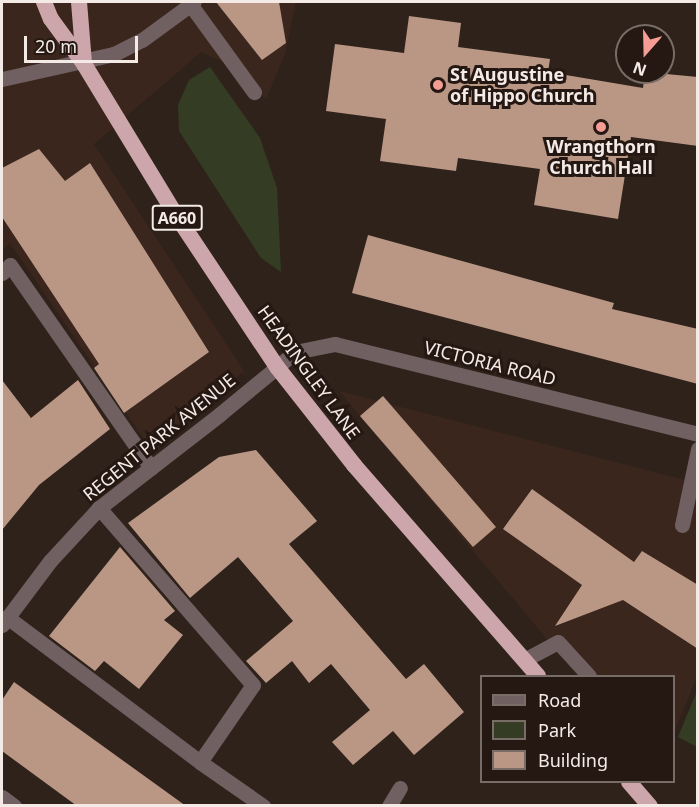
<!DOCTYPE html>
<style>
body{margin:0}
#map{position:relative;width:699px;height:807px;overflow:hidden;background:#2f221b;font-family:"Noto Sans",sans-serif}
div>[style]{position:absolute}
.built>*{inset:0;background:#3a261c}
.green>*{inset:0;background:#343c23}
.building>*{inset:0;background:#ba9785}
.service>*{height:15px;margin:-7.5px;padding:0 7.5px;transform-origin:7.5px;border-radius:7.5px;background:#716062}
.pedestrian>*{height:15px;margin:-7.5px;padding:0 7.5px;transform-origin:7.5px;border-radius:7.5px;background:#716062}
.minor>*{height:15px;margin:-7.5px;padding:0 7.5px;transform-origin:7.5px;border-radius:7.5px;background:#716062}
.tertiary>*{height:15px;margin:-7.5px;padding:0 7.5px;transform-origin:7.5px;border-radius:7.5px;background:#716062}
.trunk>*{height:16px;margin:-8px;padding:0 8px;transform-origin:8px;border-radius:8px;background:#cca6aa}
.dots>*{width:16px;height:16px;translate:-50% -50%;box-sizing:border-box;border:3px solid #251812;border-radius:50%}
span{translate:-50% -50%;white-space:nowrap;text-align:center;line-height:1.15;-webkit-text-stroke:6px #251812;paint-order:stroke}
.shield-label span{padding:2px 4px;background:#251812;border:2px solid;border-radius:4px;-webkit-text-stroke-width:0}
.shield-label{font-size:16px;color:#f4eae6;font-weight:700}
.poi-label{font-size:18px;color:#f4eae6;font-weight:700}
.left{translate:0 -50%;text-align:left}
.street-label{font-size:18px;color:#f4eae6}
.frame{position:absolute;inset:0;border:3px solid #f4eae6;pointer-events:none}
.legend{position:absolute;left:480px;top:675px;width:195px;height:108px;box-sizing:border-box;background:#251812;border:2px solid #786c67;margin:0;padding:8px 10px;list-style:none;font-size:18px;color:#f4eae6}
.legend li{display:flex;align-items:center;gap:12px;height:30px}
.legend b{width:30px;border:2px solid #786c67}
.north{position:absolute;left:615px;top:24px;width:60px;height:60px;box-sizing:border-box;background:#251812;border:2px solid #786c67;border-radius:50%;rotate:200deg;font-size:16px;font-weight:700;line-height:24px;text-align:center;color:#f4eae6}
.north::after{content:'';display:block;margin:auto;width:21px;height:27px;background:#f59c94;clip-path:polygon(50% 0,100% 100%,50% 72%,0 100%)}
.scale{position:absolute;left:24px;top:36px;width:114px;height:27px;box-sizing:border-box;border:3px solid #f4eae6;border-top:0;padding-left:8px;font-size:18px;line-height:21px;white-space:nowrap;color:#f4eae6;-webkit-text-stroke:4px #251812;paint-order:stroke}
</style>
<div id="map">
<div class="built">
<i style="clip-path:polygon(2px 2px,296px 2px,285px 54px,266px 99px,236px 68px,201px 52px,94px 144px,244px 371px,150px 448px,10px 243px,2px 250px)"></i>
<i style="clip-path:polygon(339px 391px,697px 483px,697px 677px,674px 732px,674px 676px,578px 676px)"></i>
</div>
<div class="green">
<i style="clip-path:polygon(210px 67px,260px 138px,277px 188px,281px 272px,261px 258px,179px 131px,178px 105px,189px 80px)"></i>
<i style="clip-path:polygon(697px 691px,698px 747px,697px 747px,678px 737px)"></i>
</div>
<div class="building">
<i style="clip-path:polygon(216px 2px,279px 2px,286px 43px,262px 60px)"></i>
<i style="clip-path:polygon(409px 16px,461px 23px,458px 47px,550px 59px,548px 72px,643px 88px,645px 72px,698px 77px,698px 146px,631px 137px,618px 219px,534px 205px,540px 169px,458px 158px,456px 171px,380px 161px,386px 119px,326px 111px,335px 44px,404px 53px)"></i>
<i style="clip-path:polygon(39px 149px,65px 181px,90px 163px,209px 352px,124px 413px,94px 368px,99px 364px,2px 217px,2px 168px)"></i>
<i style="clip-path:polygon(368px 235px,614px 303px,612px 309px,698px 329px,698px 384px,352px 293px)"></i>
<i style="clip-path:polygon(2px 380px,31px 418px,78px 380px,110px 429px,39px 485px,2px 530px)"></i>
<i style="clip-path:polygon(383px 396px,496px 527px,473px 547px,360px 416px)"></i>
<i style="clip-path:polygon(256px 450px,317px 521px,289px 544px,406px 679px,424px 664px,464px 712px,414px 755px,393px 731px,353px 765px,332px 742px,370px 710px,331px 664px,309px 683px,292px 661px,266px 683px,246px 661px,293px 621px,238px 557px,190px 598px,128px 523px,219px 457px)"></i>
<i style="clip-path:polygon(532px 489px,634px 562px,642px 551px,698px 585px,698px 649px,623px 600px,555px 626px,582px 585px,503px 529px)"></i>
<i style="clip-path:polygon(120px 547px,175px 611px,164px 620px,183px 635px,139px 689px,104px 661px,95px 671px,49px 636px)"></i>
<i style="clip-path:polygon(14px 682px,186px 806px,77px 806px,2px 751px,2px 700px)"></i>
</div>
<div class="service">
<i style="left:190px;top:4px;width:109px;rotate:54deg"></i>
<i style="left:2px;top:273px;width:11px;rotate:-45deg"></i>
<i style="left:10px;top:265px;width:247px;rotate:55.2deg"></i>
<i style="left:682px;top:525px;width:78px;rotate:-78.1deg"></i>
<i style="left:7px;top:617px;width:241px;rotate:36.9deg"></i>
<i style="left:200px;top:762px;width:93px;rotate:-55.5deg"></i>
<i style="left:253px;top:685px;width:235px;rotate:-131deg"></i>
<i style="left:524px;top:660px;width:38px;rotate:-28deg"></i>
<i style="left:558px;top:642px;width:46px;rotate:47.6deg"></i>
<i style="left:200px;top:762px;width:77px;rotate:34.9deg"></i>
<i style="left:389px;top:806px;width:21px;rotate:-59deg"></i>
</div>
<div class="pedestrian">
<i style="left:220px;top:414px;width:74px;rotate:-39.5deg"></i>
</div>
<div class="minor">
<i style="left:2px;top:625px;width:80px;rotate:-53.1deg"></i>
<i style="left:50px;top:561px;width:72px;rotate:-47.2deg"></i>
<i style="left:99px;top:508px;width:153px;rotate:-37.8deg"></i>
<i style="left:2px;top:797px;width:15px;rotate:37deg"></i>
</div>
<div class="tertiary">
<i style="left:2px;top:79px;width:115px;rotate:-12.6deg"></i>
<i style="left:114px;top:54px;width:31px;rotate:-27deg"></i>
<i style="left:142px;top:40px;width:64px;rotate:-36.2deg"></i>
<i style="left:277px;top:367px;width:23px;rotate:-40deg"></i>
<i style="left:295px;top:352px;width:41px;rotate:-11.3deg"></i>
<i style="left:335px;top:344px;width:374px;rotate:13.9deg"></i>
</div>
<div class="trunk">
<i style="left:44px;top:2px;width:18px;rotate:68deg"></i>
<i style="left:51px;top:19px;width:56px;rotate:53.7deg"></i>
<i style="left:84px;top:64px;width:173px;rotate:58.7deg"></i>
<i style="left:174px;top:212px;width:186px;rotate:56.4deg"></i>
<i style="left:277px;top:367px;width:125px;rotate:51.8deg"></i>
<i style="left:354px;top:465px;width:280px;rotate:48.9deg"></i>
<i style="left:79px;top:2px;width:61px;rotate:85.3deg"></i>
<i style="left:629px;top:782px;width:32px;rotate:49deg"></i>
</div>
<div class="dots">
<i style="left:438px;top:85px;background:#f59c94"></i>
<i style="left:601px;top:127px;background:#f59c94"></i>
</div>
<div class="shield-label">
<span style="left:177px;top:218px">A660</span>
</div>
<div class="poi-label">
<span class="left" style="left:450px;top:85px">St Augustine<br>of Hippo Church</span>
<span style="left:601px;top:157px">Wrangthorn<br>Church Hall</span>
</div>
<div class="street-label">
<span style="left:490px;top:363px;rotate:14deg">VICTORIA ROAD</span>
<span style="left:309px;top:372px;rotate:54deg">HEADINGLEY LANE</span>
<span style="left:159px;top:437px;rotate:-39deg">REGENT PARK AVENUE</span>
</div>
<div class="frame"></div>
<ul class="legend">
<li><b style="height:8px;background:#716062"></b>Road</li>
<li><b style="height:16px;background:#343c23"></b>Park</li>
<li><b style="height:16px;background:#ba9785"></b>Building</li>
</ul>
<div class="north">N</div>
<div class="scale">20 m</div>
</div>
